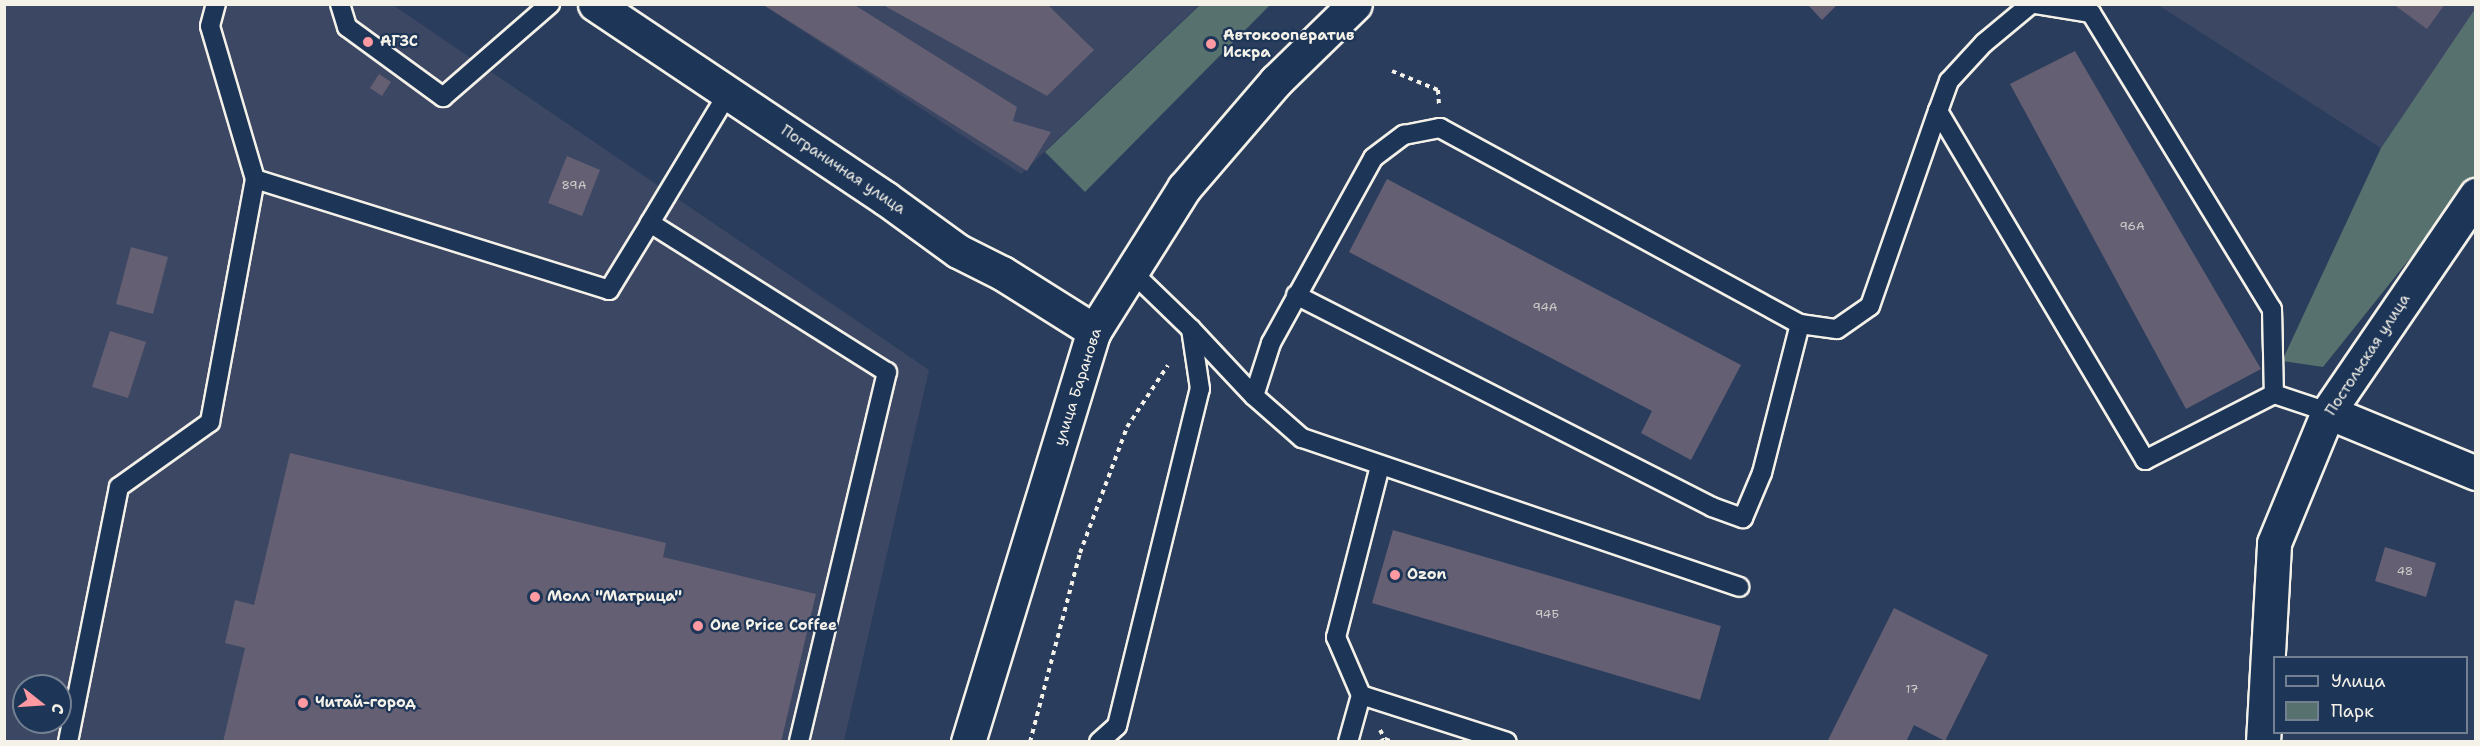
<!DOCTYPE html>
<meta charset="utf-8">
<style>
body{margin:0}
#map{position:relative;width:2480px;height:746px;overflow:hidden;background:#2b3d5c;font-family:"Shantell Sans",sans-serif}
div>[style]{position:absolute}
.built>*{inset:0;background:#3c4763}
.green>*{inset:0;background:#57716e}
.building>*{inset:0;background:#645f72}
.path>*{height:4px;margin-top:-2px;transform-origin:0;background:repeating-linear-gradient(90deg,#f4f1e8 0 4.5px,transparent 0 9px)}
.roads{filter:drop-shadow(2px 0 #f4f1e8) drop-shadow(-2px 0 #f4f1e8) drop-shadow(0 2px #f4f1e8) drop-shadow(0 -2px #f4f1e8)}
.lane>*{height:18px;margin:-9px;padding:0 9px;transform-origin:9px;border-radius:9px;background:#1d3557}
.street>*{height:33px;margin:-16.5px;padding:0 16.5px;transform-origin:16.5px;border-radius:16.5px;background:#1d3557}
.secondary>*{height:33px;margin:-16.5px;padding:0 16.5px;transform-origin:16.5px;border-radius:16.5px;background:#1d3557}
.dots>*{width:16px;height:16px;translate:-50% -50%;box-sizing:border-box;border:3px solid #1d3557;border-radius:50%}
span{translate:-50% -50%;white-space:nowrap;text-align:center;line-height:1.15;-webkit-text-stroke:4.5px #1d3557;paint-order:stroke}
.number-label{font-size:12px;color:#d0ccca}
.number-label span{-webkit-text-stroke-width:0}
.poi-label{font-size:15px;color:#f4f1e8;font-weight:700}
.left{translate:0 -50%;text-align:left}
.street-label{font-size:15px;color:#f4f1e8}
.frame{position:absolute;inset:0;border:6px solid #f4f1e8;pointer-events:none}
.legend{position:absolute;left:2273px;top:656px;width:195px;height:78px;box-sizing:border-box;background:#1d3557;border:2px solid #738091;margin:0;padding:8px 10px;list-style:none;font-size:18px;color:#f4f1e8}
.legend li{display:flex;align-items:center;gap:12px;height:30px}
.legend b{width:30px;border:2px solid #738091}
.north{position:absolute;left:12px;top:674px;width:60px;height:60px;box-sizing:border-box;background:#1d3557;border:2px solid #738091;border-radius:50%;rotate:107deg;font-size:16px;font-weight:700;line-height:24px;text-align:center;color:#f4f1e8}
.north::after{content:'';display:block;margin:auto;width:21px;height:27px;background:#ff9aa2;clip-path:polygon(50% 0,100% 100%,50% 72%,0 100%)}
</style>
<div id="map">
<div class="built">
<i style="clip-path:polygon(2475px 4px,2476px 9px,2381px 148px,2158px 5px)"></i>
<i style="clip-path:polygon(evenodd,4px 5px,393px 5px,929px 370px,844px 741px,5px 741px,4px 5px,24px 686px,60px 686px,60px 722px,24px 722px,24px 686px)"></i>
<i style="clip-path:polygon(763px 5px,1199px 5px,1021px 174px)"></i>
</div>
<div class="green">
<i style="clip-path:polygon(1200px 5px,1270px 5px,1085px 192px,1045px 152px)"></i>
<i style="clip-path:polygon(2475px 9px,2475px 177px,2323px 367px,2282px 361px,2381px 148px)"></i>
</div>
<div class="building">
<i style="clip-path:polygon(762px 4px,853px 4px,1017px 107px,1013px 121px,1051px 132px,1027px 171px)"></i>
<i style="clip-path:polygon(1807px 4px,1838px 4px,1822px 20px)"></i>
<i style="clip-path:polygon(2393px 4px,2445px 4px,2427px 29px)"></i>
<i style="clip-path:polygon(883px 5px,1048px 5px,1094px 50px,1047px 96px)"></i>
<i style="clip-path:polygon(2075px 51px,2261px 369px,2186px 409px,2010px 84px)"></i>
<i style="clip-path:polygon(379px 74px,391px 82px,382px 96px,370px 88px)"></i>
<i style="clip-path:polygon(567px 156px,600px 170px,582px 216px,548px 203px)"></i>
<i style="clip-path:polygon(1387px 179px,1741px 365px,1691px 460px,1641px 433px,1652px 411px,1349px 252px)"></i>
<i style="clip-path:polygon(131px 247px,168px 257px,153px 314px,116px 304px)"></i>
<i style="clip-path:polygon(110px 331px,146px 342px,128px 398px,92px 387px)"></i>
<i style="clip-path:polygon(290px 453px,666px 543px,663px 557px,816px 594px,781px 742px,223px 742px,245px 648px,225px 643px,235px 600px,254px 605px)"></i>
<i style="clip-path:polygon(1393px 530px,1721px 626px,1700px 700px,1372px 603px)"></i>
<i style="clip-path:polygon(2385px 547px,2436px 563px,2426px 597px,2375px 581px)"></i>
<i style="clip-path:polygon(1894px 608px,1988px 655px,1945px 741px,1914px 725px,1906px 742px,1827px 742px)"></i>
</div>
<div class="path">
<i style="left:1392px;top:71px;width:50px;rotate:22.4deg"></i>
<i style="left:1438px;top:90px;width:14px;rotate:86deg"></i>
<i style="left:1380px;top:730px;width:10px;rotate:61deg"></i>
<i style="left:1030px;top:742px;width:196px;rotate:-75.2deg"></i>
<i style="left:1080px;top:553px;width:134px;rotate:-69.5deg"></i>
<i style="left:1127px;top:427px;width:74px;rotate:-56.5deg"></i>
<i style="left:1380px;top:742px;width:6px;rotate:-31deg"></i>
<i style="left:1385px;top:739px;width:9px;rotate:21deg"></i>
</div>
<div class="roads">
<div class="lane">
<i style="left:340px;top:4px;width:24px;rotate:73deg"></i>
<i style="left:347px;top:27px;width:119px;rotate:36.1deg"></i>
<i style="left:443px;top:97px;width:142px;rotate:-41deg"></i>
<i style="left:2031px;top:4px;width:61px;rotate:140.3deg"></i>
<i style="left:1984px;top:43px;width:52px;rotate:132.6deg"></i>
<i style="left:1949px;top:81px;width:32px;rotate:110deg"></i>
<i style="left:1938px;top:111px;width:406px;rotate:59.3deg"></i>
<i style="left:2145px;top:460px;width:145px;rotate:-27.1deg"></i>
<i style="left:2274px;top:394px;width:57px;rotate:18.4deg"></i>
<i style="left:2036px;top:4px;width:56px;rotate:9.3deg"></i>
<i style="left:2091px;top:13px;width:347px;rotate:58.6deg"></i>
<i style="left:2272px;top:309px;width:85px;rotate:88.7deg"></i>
<i style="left:728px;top:93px;width:152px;rotate:121deg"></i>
<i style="left:650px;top:223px;width:280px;rotate:32.2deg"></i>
<i style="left:887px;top:372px;width:380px;rotate:103.4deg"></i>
<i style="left:255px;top:179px;width:371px;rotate:17.4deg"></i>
<i style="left:609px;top:290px;width:79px;rotate:-58.5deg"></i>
<i style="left:1296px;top:295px;width:467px;rotate:27deg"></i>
<i style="left:1712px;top:507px;width:33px;rotate:20deg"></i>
<i style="left:1743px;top:518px;width:49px;rotate:-67.1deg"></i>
<i style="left:1762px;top:473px;width:154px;rotate:-75.7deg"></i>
<i style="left:1191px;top:329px;width:92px;rotate:46.8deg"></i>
<i style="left:1254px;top:396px;width:56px;rotate:-72.2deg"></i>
<i style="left:1271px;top:343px;width:211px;rotate:-61.1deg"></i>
<i style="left:1373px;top:158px;width:39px;rotate:-37deg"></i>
<i style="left:1404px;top:135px;width:37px;rotate:-11deg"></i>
<i style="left:1440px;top:128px;width:410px;rotate:28.6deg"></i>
<i style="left:1800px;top:324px;width:37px;rotate:8deg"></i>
<i style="left:1837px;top:329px;width:40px;rotate:-34.9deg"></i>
<i style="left:1870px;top:306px;width:207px;rotate:-70.8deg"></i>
<i style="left:1254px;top:396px;width:64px;rotate:41.2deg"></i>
<i style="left:1302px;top:438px;width:462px;rotate:18.8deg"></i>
<i style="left:1380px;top:466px;width:177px;rotate:104.4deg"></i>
<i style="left:1336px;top:637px;width:63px;rotate:66.7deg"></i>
<i style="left:1361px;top:695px;width:153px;rotate:17.8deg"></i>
<i style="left:68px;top:742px;width:260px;rotate:-78.7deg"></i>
<i style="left:119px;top:487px;width:112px;rotate:-35.5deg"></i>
<i style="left:210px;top:422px;width:247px;rotate:-79.5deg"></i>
<i style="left:255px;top:179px;width:159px;rotate:-106.4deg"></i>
<i style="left:210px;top:26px;width:23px;rotate:-75deg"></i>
<i style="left:1099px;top:742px;width:24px;rotate:-42deg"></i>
<i style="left:1117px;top:726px;width:347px;rotate:-76.2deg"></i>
<i style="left:1200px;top:389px;width:61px;rotate:-98.5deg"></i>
<i style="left:1191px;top:329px;width:83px;rotate:-136deg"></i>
<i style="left:1348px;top:742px;width:49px;rotate:-74.5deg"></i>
</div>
<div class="street">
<i style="left:595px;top:4px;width:349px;rotate:33.8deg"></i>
<i style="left:885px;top:198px;width:90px;rotate:36deg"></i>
<i style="left:958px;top:251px;width:49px;rotate:26.6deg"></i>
<i style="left:1002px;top:273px;width:109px;rotate:32.2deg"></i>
<i style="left:2328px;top:412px;width:160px;rotate:22.4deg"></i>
<i style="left:2263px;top:742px;width:199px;rotate:-86.8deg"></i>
<i style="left:2274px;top:543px;width:142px;rotate:-67.6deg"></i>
<i style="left:2328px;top:412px;width:263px;rotate:-55.7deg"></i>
</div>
<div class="secondary">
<i style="left:968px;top:742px;width:430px;rotate:-73deg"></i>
<i style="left:1094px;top:331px;width:169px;rotate:-57.8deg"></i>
<i style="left:1184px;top:188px;width:141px;rotate:-49.3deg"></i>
<i style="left:1276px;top:81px;width:110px;rotate:-44.3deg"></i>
</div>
</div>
<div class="dots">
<i style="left:368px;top:42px;background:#ff9aa2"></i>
<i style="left:1211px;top:44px;background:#ff9aa2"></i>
<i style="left:1395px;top:575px;background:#ff9aa2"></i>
<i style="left:535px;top:597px;background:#ff9aa2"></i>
<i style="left:698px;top:626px;background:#ff9aa2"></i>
<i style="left:303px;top:703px;background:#ff9aa2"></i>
</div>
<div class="number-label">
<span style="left:574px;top:186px">89А</span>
<span style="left:2132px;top:227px">96А</span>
<span style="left:1545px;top:308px">94А</span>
<span style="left:2405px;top:572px">48</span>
<span style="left:1547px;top:615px">94Б</span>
<span style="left:1912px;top:690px">17</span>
</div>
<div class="poi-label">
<span class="left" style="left:1223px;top:44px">Автокооператив<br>Искра</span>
<span class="left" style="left:380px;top:42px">АГЗС</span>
<span class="left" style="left:1407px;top:575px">Ozon</span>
<span class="left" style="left:547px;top:597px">Молл "Матрица"</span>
<span class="left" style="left:710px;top:626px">One Price Coffee</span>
<span class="left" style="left:315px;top:703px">Читай-город</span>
</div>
<div class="street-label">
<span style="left:843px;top:170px;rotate:34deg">Пограничная улица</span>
<span style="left:2368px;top:355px;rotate:-57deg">Постольская улица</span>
<span style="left:1078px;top:387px;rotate:-72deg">улица Баранова</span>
</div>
<div class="frame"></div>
<ul class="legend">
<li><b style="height:8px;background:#1d3557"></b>Улица</li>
<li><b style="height:16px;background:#57716e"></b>Парк</li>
</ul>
<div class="north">С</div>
</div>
